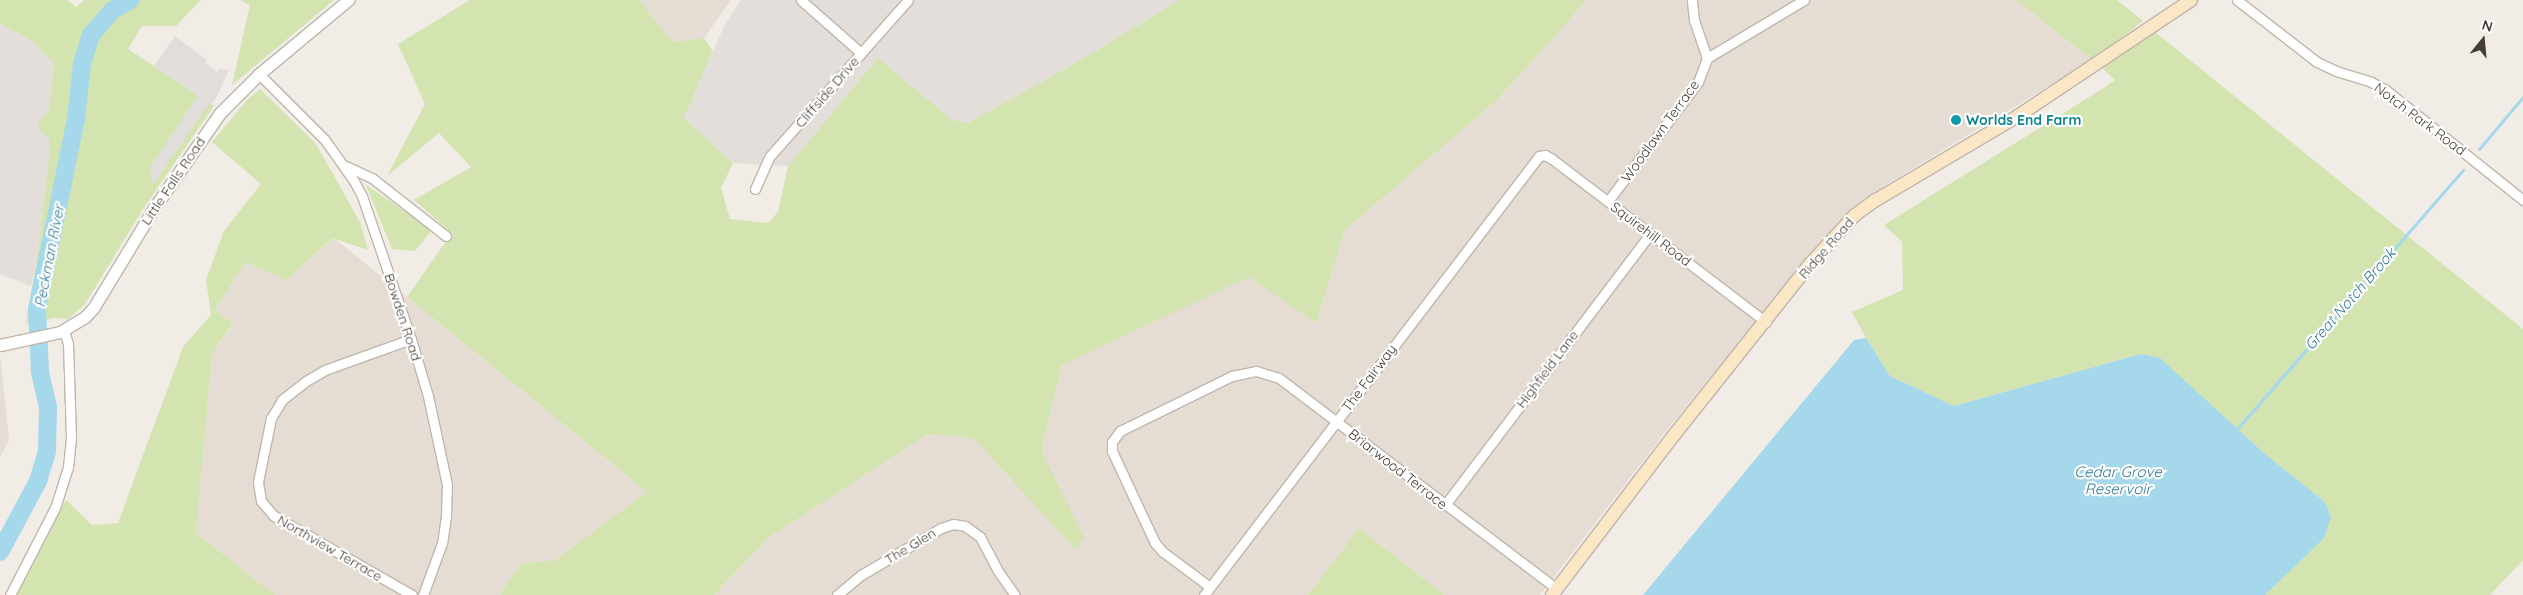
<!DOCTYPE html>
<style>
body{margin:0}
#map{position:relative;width:2523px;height:595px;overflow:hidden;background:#f1ece5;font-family:Quicksand,sans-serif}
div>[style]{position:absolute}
.residential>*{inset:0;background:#e5ddd4}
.industrial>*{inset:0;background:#e4deda}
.green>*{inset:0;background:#d3e4b0}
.parking>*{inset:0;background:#e0ddda}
.water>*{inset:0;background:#a5d8eb}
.stream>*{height:3px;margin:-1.5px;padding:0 1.5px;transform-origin:1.5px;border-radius:1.5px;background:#a5d8eb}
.river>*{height:18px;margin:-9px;padding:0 9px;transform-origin:9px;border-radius:9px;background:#a5d8eb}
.roads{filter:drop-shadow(1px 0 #bfb6ac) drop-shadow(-1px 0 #bfb6ac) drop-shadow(0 1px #bfb6ac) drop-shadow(0 -1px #bfb6ac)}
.minor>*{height:9px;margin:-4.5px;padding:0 4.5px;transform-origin:4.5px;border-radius:4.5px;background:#fff}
.tertiary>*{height:11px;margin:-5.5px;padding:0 5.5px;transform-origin:5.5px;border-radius:5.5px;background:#fff}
.secondary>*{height:12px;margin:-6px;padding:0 6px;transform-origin:6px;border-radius:6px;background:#fbe7c6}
.dots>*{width:14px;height:14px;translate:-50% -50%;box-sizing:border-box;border:2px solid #fff;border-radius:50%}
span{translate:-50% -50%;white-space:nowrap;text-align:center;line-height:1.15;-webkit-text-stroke:4.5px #fff;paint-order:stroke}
.street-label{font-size:14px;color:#443c35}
.culture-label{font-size:14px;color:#0d838f;font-weight:700}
.left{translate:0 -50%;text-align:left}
.water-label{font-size:15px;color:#317b99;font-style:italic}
.north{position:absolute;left:2458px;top:15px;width:50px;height:50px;-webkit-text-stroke:4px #fff;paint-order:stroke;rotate:17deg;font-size:14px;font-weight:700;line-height:20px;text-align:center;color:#443c35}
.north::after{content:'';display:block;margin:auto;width:18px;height:22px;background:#443c35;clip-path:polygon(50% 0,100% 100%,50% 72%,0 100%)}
</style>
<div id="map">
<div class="residential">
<i style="clip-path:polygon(639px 0,731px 0,704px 38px,673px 42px)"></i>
<i style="clip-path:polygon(1587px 0,2016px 0,2092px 60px,1887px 184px,1846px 215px,1826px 237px,1665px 432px,1540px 595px,1444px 595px,1359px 528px,1308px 595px,714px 595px,768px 538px,928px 434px,973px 438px,1075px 549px,1084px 537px,1041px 450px,1062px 365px,1249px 276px,1316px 322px,1345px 230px,1496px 101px)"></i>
<i style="clip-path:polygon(334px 238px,647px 492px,555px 560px,520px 564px,500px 595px,275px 595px,196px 533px,212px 355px,232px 324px,215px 310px,245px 262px,286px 280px)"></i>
<i style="clip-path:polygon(0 355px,9px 440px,0 457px)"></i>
</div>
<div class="industrial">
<i style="clip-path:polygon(741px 0,1180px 0,1079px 61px,968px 123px,952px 120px,878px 58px,788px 166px,733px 163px,684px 118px,725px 24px)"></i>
<i style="clip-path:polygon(0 23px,33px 42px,54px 64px,49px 112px,39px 121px,49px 139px,49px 158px,38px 252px,31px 286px,0 274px)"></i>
</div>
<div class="green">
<i style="clip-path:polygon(0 0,67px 0,76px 7px,84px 0,201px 0,176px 26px,142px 26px,128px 49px,214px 106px,143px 209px,85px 304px,68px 319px,54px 318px,26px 323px,38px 252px,49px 158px,49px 139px,38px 128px,39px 121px,49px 111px,54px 64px,33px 42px,0 23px)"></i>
<i style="clip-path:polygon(240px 0,334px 0,232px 85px,250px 5px)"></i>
<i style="clip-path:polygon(470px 0,639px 0,673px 42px,704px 38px,713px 51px,684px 118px,733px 163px,721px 188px,730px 219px,768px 223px,778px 212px,788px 166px,878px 58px,952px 120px,968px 123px,1079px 61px,1180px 0,1587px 0,1496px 101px,1345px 230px,1316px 323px,1249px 277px,1062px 365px,1041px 450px,1084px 537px,1075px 549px,973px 438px,928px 434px,768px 538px,714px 595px,500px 595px,520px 564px,555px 560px,647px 492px,407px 297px,452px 233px,414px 200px,471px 167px,439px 133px,387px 176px,425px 104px,398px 44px)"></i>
<i style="clip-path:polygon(2016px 0,2117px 0,2143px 21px,2092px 60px)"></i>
<i style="clip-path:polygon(2155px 32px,2523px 329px,2523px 560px,2490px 595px,2265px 595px,2323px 538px,2326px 503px,2265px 454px,2160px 359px,2141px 354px,1954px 406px,1890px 376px,1866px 338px,1852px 312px,1903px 290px,1902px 242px,1884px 225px,2099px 91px,2115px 80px,2102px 68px)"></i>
<i style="clip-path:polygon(260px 89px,316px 144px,360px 222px,368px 250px,333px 238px,286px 280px,245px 262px,215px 310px,232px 323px,212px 355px,196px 533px,275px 595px,17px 595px,66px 500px,92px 525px,118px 523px,183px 347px,211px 315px,206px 280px,224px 231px,261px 184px,212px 142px,247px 100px)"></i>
<i style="clip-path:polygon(366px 185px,432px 230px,415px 251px,392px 249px)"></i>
<i style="clip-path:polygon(1359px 528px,1444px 595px,1308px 595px)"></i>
</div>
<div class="parking">
<i style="clip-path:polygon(175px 36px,207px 60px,205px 63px,217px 72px,220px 69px,229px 70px,216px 98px,201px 115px,153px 185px,150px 167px,197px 97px,196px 94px,154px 66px)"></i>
</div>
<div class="water">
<i style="clip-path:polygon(1866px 338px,1890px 376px,1954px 406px,2141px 354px,2160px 358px,2265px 454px,2326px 503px,2331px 518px,2324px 538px,2265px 595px,1643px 595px,1854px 340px)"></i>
</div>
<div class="stream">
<i style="left:2479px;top:149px;width:68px;rotate:-49.8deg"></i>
<i style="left:2237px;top:429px;width:344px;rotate:-48.9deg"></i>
</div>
<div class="river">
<i style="left:0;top:552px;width:81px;rotate:-61.8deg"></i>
<i style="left:38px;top:481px;width:31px;rotate:-73deg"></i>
<i style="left:47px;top:451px;width:44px;rotate:-88.7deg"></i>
<i style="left:48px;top:407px;width:37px;rotate:-103deg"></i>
<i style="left:40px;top:371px;width:62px;rotate:-92.8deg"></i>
<i style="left:37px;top:309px;width:194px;rotate:-78.4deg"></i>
<i style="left:76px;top:119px;width:55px;rotate:-83.8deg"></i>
<i style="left:82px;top:64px;width:30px;rotate:-73deg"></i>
<i style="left:91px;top:35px;width:33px;rotate:-49deg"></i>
<i style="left:113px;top:10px;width:20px;rotate:-30deg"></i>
</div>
<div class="roads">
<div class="minor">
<i style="left:801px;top:0;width:80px;rotate:41.5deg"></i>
<i style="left:2237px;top:0;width:101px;rotate:37.8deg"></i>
<i style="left:2317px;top:62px;width:21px;rotate:25deg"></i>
<i style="left:2336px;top:71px;width:37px;rotate:17deg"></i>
<i style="left:2371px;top:82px;width:17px;rotate:28deg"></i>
<i style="left:2386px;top:90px;width:176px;rotate:38.8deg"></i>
<i style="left:1707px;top:58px;width:113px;rotate:-30.9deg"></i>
<i style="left:259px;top:74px;width:93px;rotate:45deg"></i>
<i style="left:325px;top:140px;width:50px;rotate:54.7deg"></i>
<i style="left:354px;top:181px;width:17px;rotate:62deg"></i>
<i style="left:362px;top:196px;width:151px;rotate:71.1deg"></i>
<i style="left:411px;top:339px;width:59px;rotate:73.4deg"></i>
<i style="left:428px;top:396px;width:91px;rotate:77.9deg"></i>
<i style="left:447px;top:485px;width:31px;rotate:92deg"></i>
<i style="left:446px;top:516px;width:27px;rotate:98deg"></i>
<i style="left:442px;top:543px;width:55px;rotate:110.1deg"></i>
<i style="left:346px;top:166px;width:29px;rotate:25deg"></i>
<i style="left:372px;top:178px;width:94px;rotate:38.1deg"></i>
<i style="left:755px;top:189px;width:36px;rotate:-66deg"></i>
<i style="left:770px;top:156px;width:208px;rotate:-48.5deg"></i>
<i style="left:1608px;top:201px;width:149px;rotate:-52.9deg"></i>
<i style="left:1698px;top:82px;width:26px;rotate:-69deg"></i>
<i style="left:1707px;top:58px;width:40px;rotate:-108.9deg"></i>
<i style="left:1694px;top:20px;width:20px;rotate:-96deg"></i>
<i style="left:411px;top:339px;width:91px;rotate:160.2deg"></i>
<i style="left:325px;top:370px;width:22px;rotate:150deg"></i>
<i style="left:306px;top:381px;width:31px;rotate:142deg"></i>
<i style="left:282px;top:400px;width:21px;rotate:121deg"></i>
<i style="left:271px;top:418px;width:65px;rotate:101.5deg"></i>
<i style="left:258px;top:482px;width:19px;rotate:81deg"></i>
<i style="left:261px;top:501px;width:20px;rotate:49deg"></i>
<i style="left:274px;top:516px;width:159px;rotate:29.8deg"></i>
<i style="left:1445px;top:505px;width:340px;rotate:-52.9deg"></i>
<i style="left:1210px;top:587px;width:59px;rotate:-143.3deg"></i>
<i style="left:1163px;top:552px;width:12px;rotate:-132deg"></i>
<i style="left:1155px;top:543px;width:102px;rotate:-115.1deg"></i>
<i style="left:1112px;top:451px;width:9px;rotate:-90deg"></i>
<i style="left:1112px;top:442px;width:14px;rotate:-54deg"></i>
<i style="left:1120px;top:431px;width:125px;rotate:-26.2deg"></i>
<i style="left:1232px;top:376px;width:25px;rotate:-12deg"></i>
<i style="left:1256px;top:371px;width:24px;rotate:17deg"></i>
<i style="left:1279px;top:378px;width:349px;rotate:37.2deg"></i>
<i style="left:10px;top:595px;width:98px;rotate:-62.7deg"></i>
<i style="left:55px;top:508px;width:43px;rotate:-72.4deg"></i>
<i style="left:68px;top:467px;width:29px;rotate:-84deg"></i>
<i style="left:71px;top:438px;width:94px;rotate:-91.8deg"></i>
<i style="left:68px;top:344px;width:15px;rotate:-106deg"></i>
<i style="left:837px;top:595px;width:31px;rotate:-40deg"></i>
<i style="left:861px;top:575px;width:93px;rotate:-30.4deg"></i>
<i style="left:941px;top:528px;width:13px;rotate:-18deg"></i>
<i style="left:953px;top:524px;width:12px;rotate:9deg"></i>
<i style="left:965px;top:526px;width:19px;rotate:36deg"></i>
<i style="left:980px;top:537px;width:38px;rotate:62deg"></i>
<i style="left:998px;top:571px;width:29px;rotate:55deg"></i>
<i style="left:1204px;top:595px;width:552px;rotate:-52.65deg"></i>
<i style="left:1539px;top:156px;width:6px;rotate:-9deg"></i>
<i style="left:1545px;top:155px;width:8px;rotate:30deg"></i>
<i style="left:1552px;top:159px;width:269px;rotate:37.3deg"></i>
</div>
<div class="tertiary">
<i style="left:0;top:345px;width:61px;rotate:-12.2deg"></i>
<i style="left:60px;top:332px;width:29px;rotate:-31deg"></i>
<i style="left:85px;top:317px;width:13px;rotate:-48deg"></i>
<i style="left:94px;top:307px;width:116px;rotate:-58.8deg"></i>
<i style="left:154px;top:208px;width:116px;rotate:-55.2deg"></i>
<i style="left:220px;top:113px;width:55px;rotate:-45deg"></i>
<i style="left:259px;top:74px;width:116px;rotate:-39.7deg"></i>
</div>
<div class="secondary">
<i style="left:1552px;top:595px;width:201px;rotate:-52.7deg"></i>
<i style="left:1674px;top:435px;width:218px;rotate:-51.5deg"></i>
<i style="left:1810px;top:264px;width:67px;rotate:-47.4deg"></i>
<i style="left:1855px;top:215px;width:26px;rotate:-36deg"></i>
<i style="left:1876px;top:200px;width:165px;rotate:-30.6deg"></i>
<i style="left:2018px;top:116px;width:208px;rotate:-33.8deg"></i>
</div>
</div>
<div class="dots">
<i style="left:1956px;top:120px;background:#0f9aa8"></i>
</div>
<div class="street-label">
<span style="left:827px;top:92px;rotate:-49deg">Cliffside Drive</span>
<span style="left:2420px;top:119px;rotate:37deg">Notch Park Road</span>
<span style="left:1660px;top:131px;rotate:-54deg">Woodlawn Terrace</span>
<span style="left:173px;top:181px;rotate:-56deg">Little Falls Road</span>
<span style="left:1651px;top:234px;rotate:37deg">Squirehill Road</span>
<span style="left:1826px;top:248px;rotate:-49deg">Ridge Road</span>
<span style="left:403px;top:317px;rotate:72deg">Bowden Road</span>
<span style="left:1547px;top:369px;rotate:-53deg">Highfield Lane</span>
<span style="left:1369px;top:378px;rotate:-53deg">The Fairway</span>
<span style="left:1398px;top:469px;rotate:38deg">Briarwood Terrace</span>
<span style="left:910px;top:546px;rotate:-31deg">The Glen</span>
<span style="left:330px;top:548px;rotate:30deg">Northview Terrace</span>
</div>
<div class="culture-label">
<span class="left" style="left:1966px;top:120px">Worlds End Farm</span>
</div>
<div class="water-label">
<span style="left:49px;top:256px;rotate:-79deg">Peckman River</span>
<span style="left:2350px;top:299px;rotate:-49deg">Great Notch Brook</span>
<span style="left:2118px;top:480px">Cedar Grove<br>Reservoir</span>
</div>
<div class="north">N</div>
</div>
